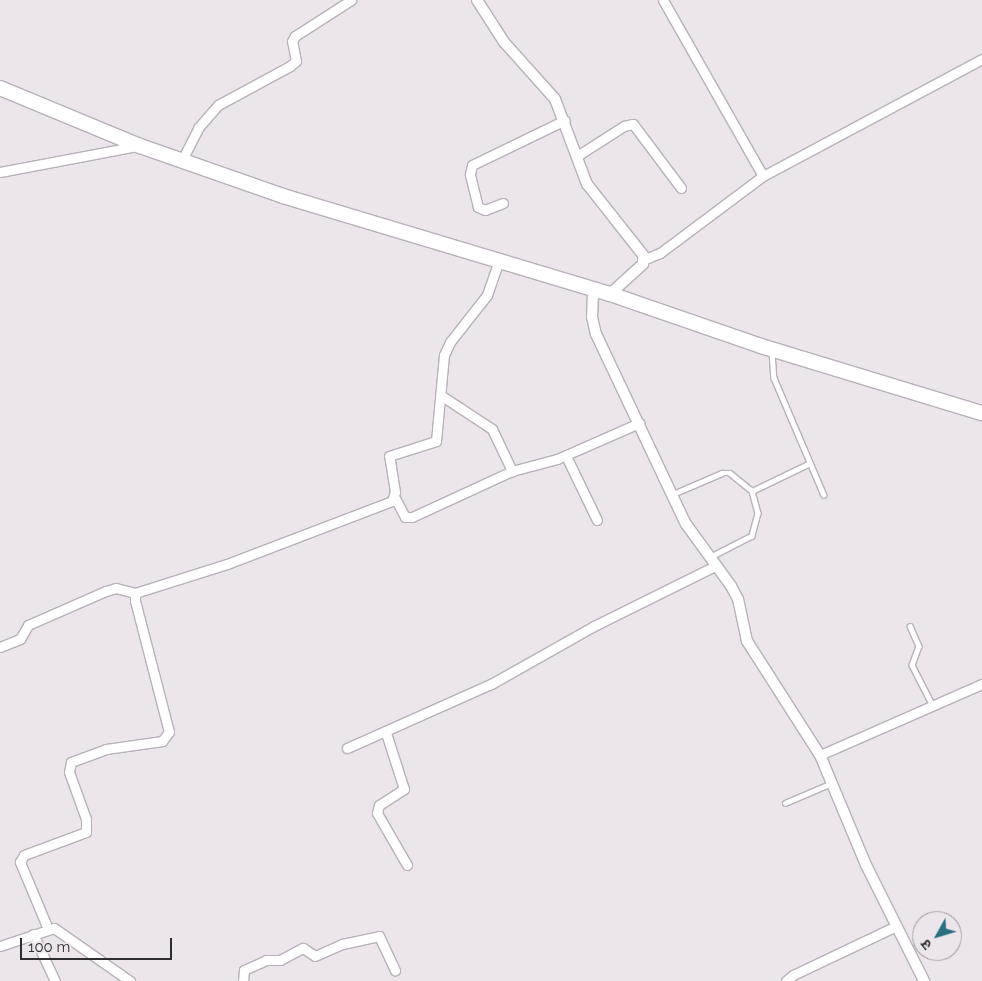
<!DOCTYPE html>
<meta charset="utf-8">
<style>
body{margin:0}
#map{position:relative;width:982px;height:981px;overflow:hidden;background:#ece5ec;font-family:Raleway,"Noto Sans Devanagari",sans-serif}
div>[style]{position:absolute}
.roads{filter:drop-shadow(1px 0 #b7b1b8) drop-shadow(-1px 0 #b7b1b8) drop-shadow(0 1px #b7b1b8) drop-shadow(0 -1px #b7b1b8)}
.service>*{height:4.5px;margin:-2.25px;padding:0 2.25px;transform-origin:2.25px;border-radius:2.25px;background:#fff}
.minor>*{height:9px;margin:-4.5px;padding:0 4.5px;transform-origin:4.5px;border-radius:4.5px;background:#fff}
.tertiary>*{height:10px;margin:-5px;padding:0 5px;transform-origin:5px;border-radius:5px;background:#fff}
.primary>*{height:14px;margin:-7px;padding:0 7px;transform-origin:7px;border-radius:7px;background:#fff}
span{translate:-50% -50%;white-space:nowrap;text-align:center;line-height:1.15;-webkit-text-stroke:4px #ece5ec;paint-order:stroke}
.north{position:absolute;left:912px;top:911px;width:50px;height:50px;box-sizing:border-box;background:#ece5ec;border:1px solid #a09ba1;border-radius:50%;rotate:231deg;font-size:14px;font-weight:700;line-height:20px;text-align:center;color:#2f2d30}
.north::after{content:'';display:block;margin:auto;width:18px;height:22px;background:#2b7080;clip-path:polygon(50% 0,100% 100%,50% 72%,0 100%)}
.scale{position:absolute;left:20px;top:938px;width:152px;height:22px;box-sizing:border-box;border:2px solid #2f2d30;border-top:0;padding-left:6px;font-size:15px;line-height:18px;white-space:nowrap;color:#2f2d30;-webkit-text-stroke:4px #ece5ec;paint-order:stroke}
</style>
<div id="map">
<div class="roads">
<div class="service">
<i style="left:772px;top:352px;width:26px;rotate:86deg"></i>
<i style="left:774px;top:378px;width:127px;rotate:66.9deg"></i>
<i style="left:752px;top:491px;width:64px;rotate:-25.8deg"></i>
<i style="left:673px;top:494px;width:53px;rotate:-23.2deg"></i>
<i style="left:722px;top:473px;width:8px"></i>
<i style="left:730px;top:473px;width:28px;rotate:39deg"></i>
<i style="left:752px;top:491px;width:23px;rotate:75deg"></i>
<i style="left:758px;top:513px;width:24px;rotate:105deg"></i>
<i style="left:752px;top:536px;width:46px;rotate:152.9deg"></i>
<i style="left:910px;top:626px;width:22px;rotate:66deg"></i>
<i style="left:919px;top:646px;width:20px;rotate:110deg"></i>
<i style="left:912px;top:665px;width:44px;rotate:62.9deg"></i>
<i style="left:785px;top:803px;width:51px;rotate:-23.1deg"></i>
</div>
<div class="minor">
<i style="left:663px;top:0;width:202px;rotate:60.4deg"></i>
<i style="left:577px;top:156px;width:56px;rotate:-32.6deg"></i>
<i style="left:624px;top:126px;width:9px;rotate:-13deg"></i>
<i style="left:633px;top:124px;width:80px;rotate:53.1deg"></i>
<i style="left:182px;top:160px;width:36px;rotate:-63deg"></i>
<i style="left:198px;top:128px;width:30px;rotate:-49deg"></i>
<i style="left:218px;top:105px;width:82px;rotate:-28.4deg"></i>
<i style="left:290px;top:66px;width:8px;rotate:-40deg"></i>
<i style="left:296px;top:61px;width:20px;rotate:-101deg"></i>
<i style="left:292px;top:41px;width:6px;rotate:-59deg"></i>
<i style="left:295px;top:36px;width:67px;rotate:-32.7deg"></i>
<i style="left:0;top:172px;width:139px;rotate:-10.7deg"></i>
<i style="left:503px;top:203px;width:19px;rotate:159deg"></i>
<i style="left:485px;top:210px;width:8px;rotate:-157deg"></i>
<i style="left:478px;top:207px;width:34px;rotate:-104deg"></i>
<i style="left:470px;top:174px;width:9px;rotate:-77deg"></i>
<i style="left:472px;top:165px;width:103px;rotate:-25.8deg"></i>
<i style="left:645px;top:259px;width:16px;rotate:-22deg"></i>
<i style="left:660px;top:253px;width:129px;rotate:-36.8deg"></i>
<i style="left:763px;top:176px;width:248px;rotate:-28.1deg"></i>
<i style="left:442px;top:396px;width:60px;rotate:33.4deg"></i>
<i style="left:492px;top:429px;width:47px;rotate:64.5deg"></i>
<i style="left:566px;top:456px;width:71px;rotate:64.2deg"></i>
<i style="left:395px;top:498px;width:21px;rotate:62deg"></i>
<i style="left:405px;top:517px;width:7px"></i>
<i style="left:412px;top:517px;width:110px;rotate:-24.7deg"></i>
<i style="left:512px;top:471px;width:47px;rotate:-14.9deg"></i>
<i style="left:557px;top:459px;width:90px;rotate:-23.7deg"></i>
<i style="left:0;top:647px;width:22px;rotate:-22deg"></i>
<i style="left:20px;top:639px;width:16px;rotate:-60deg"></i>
<i style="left:28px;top:625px;width:85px;rotate:-23.6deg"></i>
<i style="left:106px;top:591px;width:10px;rotate:-17deg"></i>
<i style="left:116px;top:588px;width:20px;rotate:15deg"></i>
<i style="left:386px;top:733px;width:59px;rotate:72.2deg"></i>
<i style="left:404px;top:789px;width:30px;rotate:147deg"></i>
<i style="left:379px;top:805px;width:8px;rotate:104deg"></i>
<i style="left:377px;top:813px;width:60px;rotate:60deg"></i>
<i style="left:347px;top:748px;width:158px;rotate:-24deg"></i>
<i style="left:491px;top:684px;width:118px;rotate:-29.4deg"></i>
<i style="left:594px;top:626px;width:135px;rotate:-26.4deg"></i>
<i style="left:820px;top:755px;width:177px;rotate:-23.7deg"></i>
<i style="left:48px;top:929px;width:73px;rotate:-112.7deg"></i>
<i style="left:20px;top:862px;width:8px;rotate:-60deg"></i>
<i style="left:24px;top:855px;width:66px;rotate:-20.4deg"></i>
<i style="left:86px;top:832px;width:13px;rotate:-90deg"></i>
<i style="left:86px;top:819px;width:50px;rotate:-109.9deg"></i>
<i style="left:69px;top:772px;width:10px;rotate:-79deg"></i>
<i style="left:71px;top:762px;width:37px;rotate:-20deg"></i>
<i style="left:106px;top:749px;width:57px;rotate:-8.1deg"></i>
<i style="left:162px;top:741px;width:11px;rotate:-52deg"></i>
<i style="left:169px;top:732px;width:135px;rotate:-104.5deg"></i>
<i style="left:135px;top:601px;width:8px;rotate:-90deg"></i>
<i style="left:135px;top:593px;width:96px;rotate:-17.5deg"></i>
<i style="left:227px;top:564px;width:177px;rotate:-20.9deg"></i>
<i style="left:392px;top:501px;width:9px;rotate:-72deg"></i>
<i style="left:395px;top:492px;width:36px;rotate:-99deg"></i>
<i style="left:389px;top:456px;width:49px;rotate:-17.7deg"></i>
<i style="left:436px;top:441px;width:86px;rotate:-84.7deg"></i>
<i style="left:444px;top:355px;width:14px;rotate:-65deg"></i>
<i style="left:450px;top:342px;width:60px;rotate:-51.8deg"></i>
<i style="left:487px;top:295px;width:36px;rotate:-71deg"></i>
<i style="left:33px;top:934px;width:52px;rotate:64.9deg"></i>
<i style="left:0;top:946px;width:57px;rotate:-18.4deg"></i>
<i style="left:54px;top:928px;width:93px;rotate:34.9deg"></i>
<i style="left:243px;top:981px;width:11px;rotate:-85deg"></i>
<i style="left:244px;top:970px;width:24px;rotate:-24deg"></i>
<i style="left:266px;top:960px;width:14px"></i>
<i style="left:280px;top:960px;width:26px;rotate:-28deg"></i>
<i style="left:303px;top:948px;width:14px;rotate:34deg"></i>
<i style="left:315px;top:956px;width:30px;rotate:-24deg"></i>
<i style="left:342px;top:944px;width:38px;rotate:-12deg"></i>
<i style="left:379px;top:936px;width:38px;rotate:65deg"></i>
<i style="left:786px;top:981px;width:9px;rotate:-41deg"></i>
<i style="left:793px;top:975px;width:114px;rotate:-25.4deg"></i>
</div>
<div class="tertiary">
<i style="left:477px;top:0;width:50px;rotate:57.3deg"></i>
<i style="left:504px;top:42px;width:76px;rotate:48.2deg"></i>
<i style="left:555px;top:99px;width:91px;rotate:69.4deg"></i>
<i style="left:587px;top:184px;width:90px;rotate:51.7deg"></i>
<i style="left:643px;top:255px;width:9px;rotate:90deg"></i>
<i style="left:643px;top:264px;width:45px;rotate:137.7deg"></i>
<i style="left:593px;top:291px;width:26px;rotate:92deg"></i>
<i style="left:592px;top:317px;width:17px;rotate:77deg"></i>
<i style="left:596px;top:334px;width:210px;rotate:64.7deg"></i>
<i style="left:686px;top:524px;width:77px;rotate:54deg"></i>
<i style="left:731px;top:586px;width:15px;rotate:62deg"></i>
<i style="left:738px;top:599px;width:43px;rotate:77.9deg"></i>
<i style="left:747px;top:641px;width:135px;rotate:57.4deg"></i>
<i style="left:820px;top:755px;width:119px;rotate:67.3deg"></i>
<i style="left:866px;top:865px;width:130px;rotate:63.4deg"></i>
</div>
<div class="primary">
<i style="left:0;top:88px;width:152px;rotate:22.5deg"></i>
<i style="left:140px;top:146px;width:151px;rotate:19.3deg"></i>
<i style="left:283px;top:196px;width:341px;rotate:16.7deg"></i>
<i style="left:610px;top:294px;width:160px;rotate:19deg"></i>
<i style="left:761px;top:346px;width:231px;rotate:16.9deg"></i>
</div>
</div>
<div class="north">उ</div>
<div class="scale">100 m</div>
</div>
